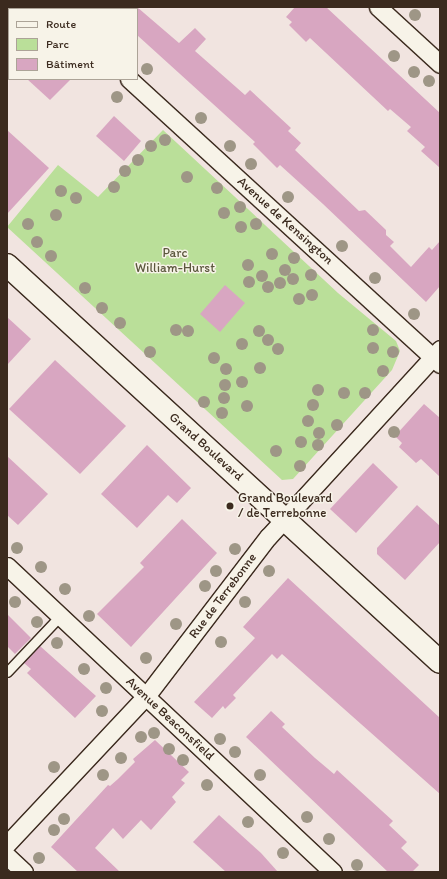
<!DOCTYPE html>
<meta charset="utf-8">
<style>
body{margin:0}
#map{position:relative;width:447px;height:879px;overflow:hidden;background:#f1e4e0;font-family:Itim,sans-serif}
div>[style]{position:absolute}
.green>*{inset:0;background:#badf99}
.building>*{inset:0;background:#d8a6c1}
.roads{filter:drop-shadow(1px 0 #3b2a1e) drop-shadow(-1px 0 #3b2a1e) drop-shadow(0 1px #3b2a1e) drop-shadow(0 -1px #3b2a1e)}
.lane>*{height:9px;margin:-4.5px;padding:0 4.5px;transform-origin:4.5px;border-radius:4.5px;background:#f7f3e8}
.street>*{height:17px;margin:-8.5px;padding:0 8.5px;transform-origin:8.5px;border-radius:8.5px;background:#f7f3e8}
.secondary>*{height:22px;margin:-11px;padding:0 11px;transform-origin:11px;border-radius:11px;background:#f7f3e8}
.trees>*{width:12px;height:12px;margin:-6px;border-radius:50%;background:#9e9686}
.dots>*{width:11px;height:11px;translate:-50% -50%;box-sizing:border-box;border:2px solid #f7f3e8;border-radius:50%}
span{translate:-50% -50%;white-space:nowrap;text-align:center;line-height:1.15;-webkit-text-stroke:3px #f7f3e8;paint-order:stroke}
.street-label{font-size:13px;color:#3b2a1e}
.park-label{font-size:13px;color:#5b573d}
.poi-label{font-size:13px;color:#3b2a1e}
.left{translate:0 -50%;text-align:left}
.frame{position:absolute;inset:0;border:8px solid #3b2a1e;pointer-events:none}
.legend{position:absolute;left:8px;top:8px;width:130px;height:72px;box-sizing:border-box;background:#f7f3e8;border:1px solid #aca397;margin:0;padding:5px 7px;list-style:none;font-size:12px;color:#3b2a1e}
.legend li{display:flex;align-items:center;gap:8px;height:20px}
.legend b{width:20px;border:1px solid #aca397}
</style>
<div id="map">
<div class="green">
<i style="clip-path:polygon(163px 130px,338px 293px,396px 341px,400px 351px,392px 370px,293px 479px,282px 480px,7px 227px,58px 165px,98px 197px)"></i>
</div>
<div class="building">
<i style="clip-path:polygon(137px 7px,179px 43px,195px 28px,206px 39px,195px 51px,245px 95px,250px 90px,291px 128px,288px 131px,301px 143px,295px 150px,359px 211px,365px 210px,386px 230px,386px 235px,394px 242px,390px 246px,411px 267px,429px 247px,432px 250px,440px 241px,440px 286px,426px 302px,323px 204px,280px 165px,277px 168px,253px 144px,255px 142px,137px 35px)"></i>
<i style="clip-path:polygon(295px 7px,326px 7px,440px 113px,440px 168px,421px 151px,425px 147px,407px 131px,411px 127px,390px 109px,388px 111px,310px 38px,306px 42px,289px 25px,292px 22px,286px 17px)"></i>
<i style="clip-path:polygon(27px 79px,71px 79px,50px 100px)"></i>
<i style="clip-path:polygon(114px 116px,141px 141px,124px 161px,96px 136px)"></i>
<i style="clip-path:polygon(7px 130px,49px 168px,7px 214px)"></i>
<i style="clip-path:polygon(225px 285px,245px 303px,220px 332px,200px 314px)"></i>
<i style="clip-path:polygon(7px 317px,31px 339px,7px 365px)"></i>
<i style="clip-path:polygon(55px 360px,126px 426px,80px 474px,9px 409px)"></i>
<i style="clip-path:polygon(424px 404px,440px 418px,440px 477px,421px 459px,416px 463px,399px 447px,402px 443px,395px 436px)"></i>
<i style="clip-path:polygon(147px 445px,191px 488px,177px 503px,168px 495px,137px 528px,101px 494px)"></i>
<i style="clip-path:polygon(7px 456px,48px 494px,18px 525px,7px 515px)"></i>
<i style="clip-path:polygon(373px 463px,398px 487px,356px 533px,330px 509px)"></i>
<i style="clip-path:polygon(417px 505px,440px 526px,440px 542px,405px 580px,377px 554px,377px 548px)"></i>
<i style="clip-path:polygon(182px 519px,217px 553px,131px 647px,97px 614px,144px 567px,140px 563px)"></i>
<i style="clip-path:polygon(288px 578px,440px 718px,440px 794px,282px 654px,277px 659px,272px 654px,233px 695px,236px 698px,225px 709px,223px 706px,212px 718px,194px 702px,255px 638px,243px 627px)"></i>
<i style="clip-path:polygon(7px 614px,31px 638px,15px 654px,7px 646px)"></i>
<i style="clip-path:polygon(40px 646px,96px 696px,75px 718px,27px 673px,31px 669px,24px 663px)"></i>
<i style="clip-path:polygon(271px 711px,285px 724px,282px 727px,315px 758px,334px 774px,337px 770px,393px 821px,389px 825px,407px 842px,401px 848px,419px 865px,412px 872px,388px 872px,246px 737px)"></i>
<i style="clip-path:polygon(155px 740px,189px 772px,181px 780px,185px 783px,172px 797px,176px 802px,151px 830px,141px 820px,123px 839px,113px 828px,95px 848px,120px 872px,78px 872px,51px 847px,108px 785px,110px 786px,118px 779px,135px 762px,133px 759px)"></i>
<i style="clip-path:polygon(219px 815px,261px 853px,278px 872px,226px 872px,193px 842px)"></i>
</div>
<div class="roads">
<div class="lane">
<i style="left:7px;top:672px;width:77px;rotate:-46.6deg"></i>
</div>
<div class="street">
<i style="left:51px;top:7px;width:4px;rotate:34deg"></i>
<i style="left:378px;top:7px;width:84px;rotate:42.6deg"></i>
<i style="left:129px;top:79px;width:422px;rotate:42.5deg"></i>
<i style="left:7px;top:566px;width:447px;rotate:43.2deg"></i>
<i style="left:7px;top:844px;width:204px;rotate:-46.8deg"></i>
<i style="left:147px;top:695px;width:199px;rotate:-52.6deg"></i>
<i style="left:268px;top:537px;width:255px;rotate:-47.5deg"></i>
<i style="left:7px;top:856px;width:23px;rotate:43deg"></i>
</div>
<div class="secondary">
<i style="left:7px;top:265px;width:587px;rotate:42.52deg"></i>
</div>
</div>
<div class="trees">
<i style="left:415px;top:15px"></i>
<i style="left:394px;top:56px"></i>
<i style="left:147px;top:69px"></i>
<i style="left:414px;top:72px"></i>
<i style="left:429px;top:81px"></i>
<i style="left:117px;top:97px"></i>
<i style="left:201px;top:118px"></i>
<i style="left:165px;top:140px"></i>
<i style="left:151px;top:146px"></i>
<i style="left:230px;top:146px"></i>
<i style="left:138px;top:160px"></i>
<i style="left:251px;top:164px"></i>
<i style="left:125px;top:171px"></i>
<i style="left:187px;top:177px"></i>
<i style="left:114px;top:187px"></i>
<i style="left:217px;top:188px"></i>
<i style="left:61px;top:191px"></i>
<i style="left:288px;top:197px"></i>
<i style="left:76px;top:198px"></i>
<i style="left:240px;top:207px"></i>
<i style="left:224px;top:213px"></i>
<i style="left:56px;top:215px"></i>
<i style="left:28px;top:224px"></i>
<i style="left:256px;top:224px"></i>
<i style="left:241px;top:227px"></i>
<i style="left:37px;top:242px"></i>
<i style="left:342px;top:246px"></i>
<i style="left:272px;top:254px"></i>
<i style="left:51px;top:256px"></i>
<i style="left:294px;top:258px"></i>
<i style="left:248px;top:265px"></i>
<i style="left:285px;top:270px"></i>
<i style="left:311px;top:275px"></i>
<i style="left:262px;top:276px"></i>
<i style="left:375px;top:278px"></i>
<i style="left:293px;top:279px"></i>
<i style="left:249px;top:282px"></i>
<i style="left:280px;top:283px"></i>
<i style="left:268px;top:287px"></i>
<i style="left:85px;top:288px"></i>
<i style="left:312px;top:295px"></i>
<i style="left:299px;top:299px"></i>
<i style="left:102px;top:308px"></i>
<i style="left:414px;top:314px"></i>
<i style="left:120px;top:323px"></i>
<i style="left:176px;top:330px"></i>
<i style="left:373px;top:330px"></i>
<i style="left:188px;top:331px"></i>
<i style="left:259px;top:331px"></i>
<i style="left:268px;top:340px"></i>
<i style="left:242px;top:344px"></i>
<i style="left:373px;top:348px"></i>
<i style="left:278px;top:349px"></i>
<i style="left:150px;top:352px"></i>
<i style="left:393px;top:352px"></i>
<i style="left:214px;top:358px"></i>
<i style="left:260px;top:368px"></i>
<i style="left:226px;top:369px"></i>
<i style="left:383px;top:371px"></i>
<i style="left:242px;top:382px"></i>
<i style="left:225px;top:385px"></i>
<i style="left:318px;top:390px"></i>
<i style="left:344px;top:393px"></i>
<i style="left:365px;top:393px"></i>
<i style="left:224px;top:398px"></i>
<i style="left:204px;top:402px"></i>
<i style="left:313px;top:405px"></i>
<i style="left:247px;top:406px"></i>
<i style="left:222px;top:413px"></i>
<i style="left:308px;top:421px"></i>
<i style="left:337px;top:425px"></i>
<i style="left:394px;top:432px"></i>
<i style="left:319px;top:433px"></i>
<i style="left:301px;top:442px"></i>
<i style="left:318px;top:445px"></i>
<i style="left:276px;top:451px"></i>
<i style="left:300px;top:466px"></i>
<i style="left:17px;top:548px"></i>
<i style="left:235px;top:549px"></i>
<i style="left:41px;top:567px"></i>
<i style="left:216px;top:571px"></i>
<i style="left:269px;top:571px"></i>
<i style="left:205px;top:586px"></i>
<i style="left:65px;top:589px"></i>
<i style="left:15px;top:602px"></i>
<i style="left:245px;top:602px"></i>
<i style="left:89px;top:616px"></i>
<i style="left:37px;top:622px"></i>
<i style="left:176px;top:624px"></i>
<i style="left:221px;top:642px"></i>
<i style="left:57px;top:643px"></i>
<i style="left:146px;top:658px"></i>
<i style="left:84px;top:669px"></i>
<i style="left:106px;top:688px"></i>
<i style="left:102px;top:711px"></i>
<i style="left:154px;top:733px"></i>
<i style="left:141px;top:737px"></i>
<i style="left:220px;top:739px"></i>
<i style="left:169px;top:749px"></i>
<i style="left:235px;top:752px"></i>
<i style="left:121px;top:758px"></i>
<i style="left:183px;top:760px"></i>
<i style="left:54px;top:767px"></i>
<i style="left:103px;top:775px"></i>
<i style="left:260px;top:775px"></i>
<i style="left:207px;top:785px"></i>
<i style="left:307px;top:817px"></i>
<i style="left:64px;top:819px"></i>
<i style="left:248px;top:822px"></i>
<i style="left:54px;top:830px"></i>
<i style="left:329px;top:839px"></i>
<i style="left:283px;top:853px"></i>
<i style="left:39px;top:858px"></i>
<i style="left:357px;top:865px"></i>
</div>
<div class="dots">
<i style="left:230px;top:506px;background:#3b2a1e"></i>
</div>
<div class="street-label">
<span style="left:285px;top:221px;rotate:42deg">Avenue de Kensington</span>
<span style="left:206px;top:447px;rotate:42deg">Grand Boulevard</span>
<span style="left:223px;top:596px;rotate:-53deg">Rue de Terrebonne</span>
<span style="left:170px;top:719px;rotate:43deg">Avenue Beaconsfield</span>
</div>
<div class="park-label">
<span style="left:175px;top:261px">Parc<br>William-Hurst</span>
</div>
<div class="poi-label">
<span class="left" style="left:238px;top:506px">Grand Boulevard<br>/ de Terrebonne</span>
</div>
<div class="frame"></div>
<ul class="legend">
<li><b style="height:5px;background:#f7f3e8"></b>Route</li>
<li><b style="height:11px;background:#badf99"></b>Parc</li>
<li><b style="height:11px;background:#d8a6c1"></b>Bâtiment</li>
</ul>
</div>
